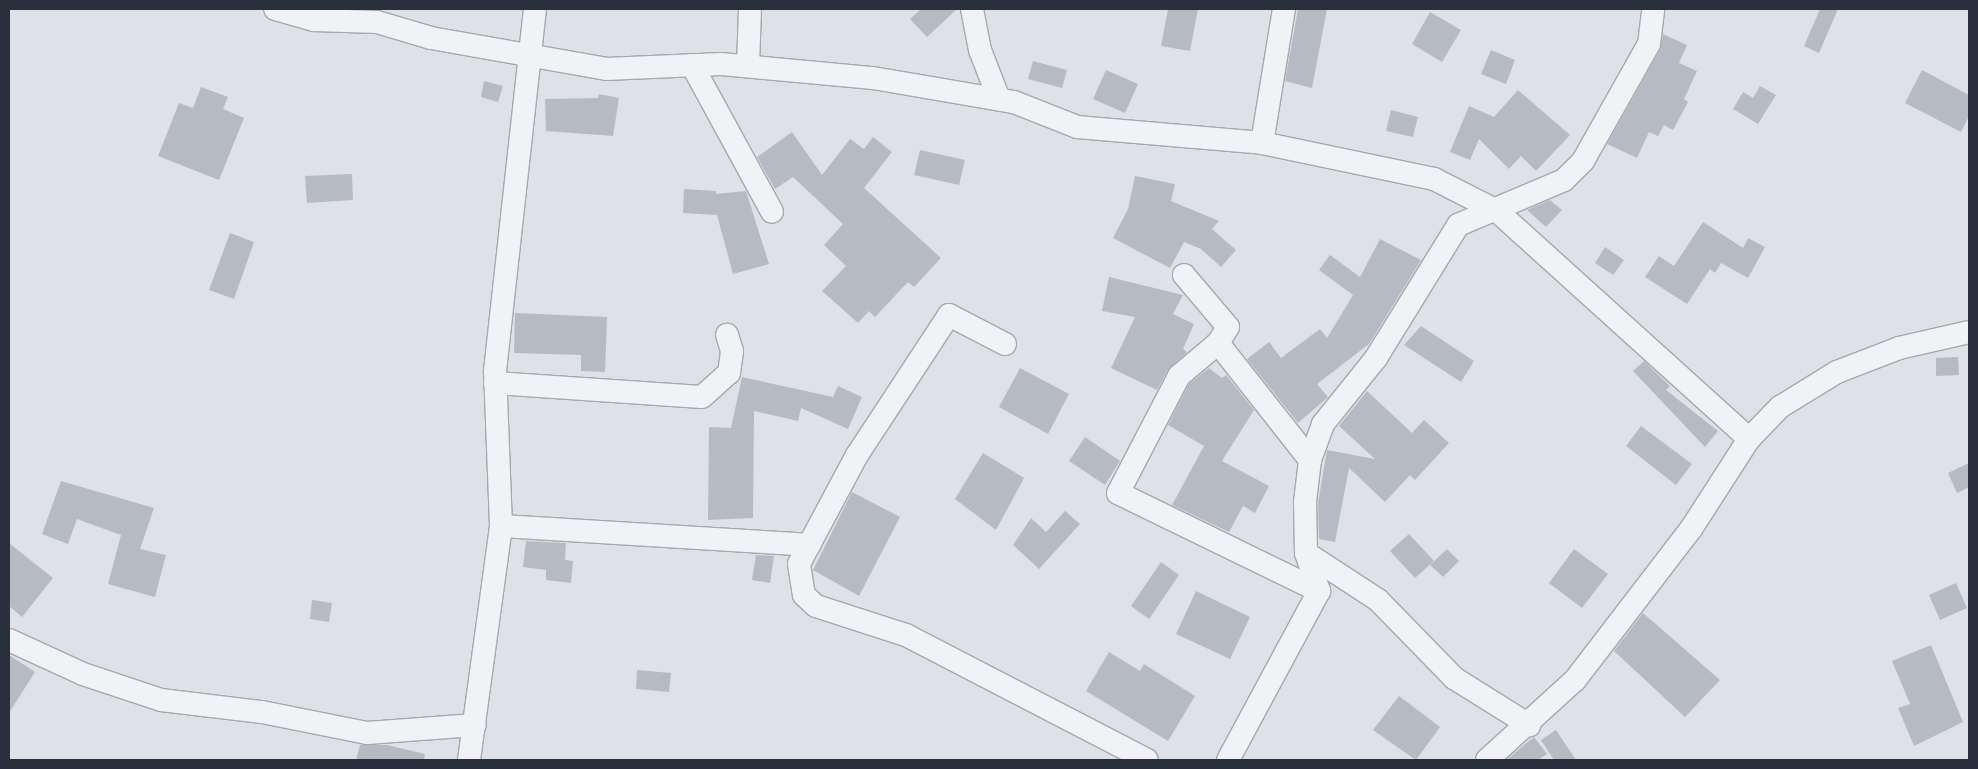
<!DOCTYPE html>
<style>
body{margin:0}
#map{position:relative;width:1978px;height:769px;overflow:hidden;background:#dee1e6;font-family:"Golos Text",sans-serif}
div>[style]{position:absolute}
.building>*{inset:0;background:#b6bbc3}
.roads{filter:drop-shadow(1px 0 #a4a8b0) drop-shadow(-1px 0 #a4a8b0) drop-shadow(0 1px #a4a8b0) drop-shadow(0 -1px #a4a8b0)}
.minor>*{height:22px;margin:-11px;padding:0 11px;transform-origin:11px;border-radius:11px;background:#f0f2f5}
span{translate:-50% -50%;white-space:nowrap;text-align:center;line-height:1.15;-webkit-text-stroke:4.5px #edf0f4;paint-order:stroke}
.frame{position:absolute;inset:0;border:10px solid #292f3c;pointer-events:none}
</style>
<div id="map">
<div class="building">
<i style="clip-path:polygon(921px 9px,957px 9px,927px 37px,910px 19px)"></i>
<i style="clip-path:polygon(1168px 9px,1198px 9px,1190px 51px,1161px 46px)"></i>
<i style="clip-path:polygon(1298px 9px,1327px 9px,1312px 88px,1285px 81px)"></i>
<i style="clip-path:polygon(1820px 9px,1838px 9px,1819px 53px,1804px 46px)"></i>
<i style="clip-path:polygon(1430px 12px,1461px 30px,1442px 62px,1412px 44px)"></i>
<i style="clip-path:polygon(1663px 34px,1687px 45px,1679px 63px,1697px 71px,1684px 99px,1688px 102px,1673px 130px,1664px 125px,1658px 136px,1649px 132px,1637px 158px,1607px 144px,1660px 50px)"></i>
<i style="clip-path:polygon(1491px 50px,1515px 60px,1506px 84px,1481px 74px)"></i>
<i style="clip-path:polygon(1033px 61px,1067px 70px,1062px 88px,1028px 79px)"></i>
<i style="clip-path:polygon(1106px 70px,1138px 84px,1125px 113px,1093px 99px)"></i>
<i style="clip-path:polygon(1922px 70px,1969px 95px,1969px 116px,1961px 132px,1905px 103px)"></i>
<i style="clip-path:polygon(484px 81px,503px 86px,498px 102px,481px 97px)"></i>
<i style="clip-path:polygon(1760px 86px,1776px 95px,1758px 124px,1733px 109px,1743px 92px,1753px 98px)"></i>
<i style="clip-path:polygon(201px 87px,228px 97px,223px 109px,244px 118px,219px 180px,158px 156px,179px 103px,193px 108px)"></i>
<i style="clip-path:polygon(1518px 90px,1570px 135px,1536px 171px,1521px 156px,1509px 169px,1479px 139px,1470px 160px,1450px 152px,1469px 106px,1494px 117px)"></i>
<i style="clip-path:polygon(599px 94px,619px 98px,613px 136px,546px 131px,545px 99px,598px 98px)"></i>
<i style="clip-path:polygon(1391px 110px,1418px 117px,1413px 137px,1386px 131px)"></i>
<i style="clip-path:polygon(792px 132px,822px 175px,850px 139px,864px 149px,873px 137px,892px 152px,864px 188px,941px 258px,914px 287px,908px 282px,875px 317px,869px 311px,858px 323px,822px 291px,846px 266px,824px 245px,843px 224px,793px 177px,775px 189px,757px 157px)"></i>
<i style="clip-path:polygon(920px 150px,965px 160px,959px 185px,914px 175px)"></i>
<i style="clip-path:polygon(352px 174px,353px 200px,307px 203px,305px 176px)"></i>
<i style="clip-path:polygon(1135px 176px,1175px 184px,1171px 201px,1219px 221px,1212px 229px,1236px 250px,1221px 267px,1201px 249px,1184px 242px,1170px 268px,1113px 238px,1128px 209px)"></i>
<i style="clip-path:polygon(684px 189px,716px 191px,716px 194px,746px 191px,769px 264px,733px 274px,717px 215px,683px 213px)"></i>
<i style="clip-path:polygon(1550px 200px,1562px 210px,1546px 227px,1527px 210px)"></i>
<i style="clip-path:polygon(1703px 222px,1743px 248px,1748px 238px,1765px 247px,1748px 278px,1721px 263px,1715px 273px,1710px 269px,1687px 304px,1645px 277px,1659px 256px,1674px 266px)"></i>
<i style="clip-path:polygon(230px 233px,254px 242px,234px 299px,209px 290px)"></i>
<i style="clip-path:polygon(1380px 239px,1421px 260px,1369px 344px,1317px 384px,1328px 397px,1298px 423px,1247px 359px,1269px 342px,1281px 358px,1320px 329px,1327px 338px,1353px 295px,1319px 270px,1330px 255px,1360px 277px)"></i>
<i style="clip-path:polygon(1605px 247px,1624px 260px,1613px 275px,1595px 263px)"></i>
<i style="clip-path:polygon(1109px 277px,1183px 295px,1173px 314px,1194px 324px,1183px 349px,1187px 352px,1168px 370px,1157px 390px,1111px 368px,1135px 317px,1102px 311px)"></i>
<i style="clip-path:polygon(515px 313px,607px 317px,605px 372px,581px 371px,581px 355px,514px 353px)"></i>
<i style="clip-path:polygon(1421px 326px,1474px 361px,1461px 382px,1404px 345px)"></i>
<i style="clip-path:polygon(1958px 357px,1959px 375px,1936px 376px,1936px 358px)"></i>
<i style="clip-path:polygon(1644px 361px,1670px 386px,1666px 390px,1718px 431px,1705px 447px,1633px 371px)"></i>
<i style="clip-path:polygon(1020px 368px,1069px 394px,1048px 434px,999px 407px)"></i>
<i style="clip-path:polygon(1209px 368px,1222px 378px,1226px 375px,1254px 410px,1222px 461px,1269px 486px,1255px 513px,1243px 506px,1229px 532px,1172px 505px,1204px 446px,1168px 425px,1189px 384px)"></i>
<i style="clip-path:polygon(742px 377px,833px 397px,838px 386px,862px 397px,848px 429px,801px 408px,798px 421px,754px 411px,753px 518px,708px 520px,709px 427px,731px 428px)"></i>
<i style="clip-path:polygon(1367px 391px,1412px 433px,1424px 420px,1449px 443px,1415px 480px,1410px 475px,1385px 502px,1349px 468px,1335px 542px,1319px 539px,1318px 503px,1327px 450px,1375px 459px,1339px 426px)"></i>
<i style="clip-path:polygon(1641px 426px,1692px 464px,1676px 485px,1626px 446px)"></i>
<i style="clip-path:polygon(1085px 437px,1120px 461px,1105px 485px,1069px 461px)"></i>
<i style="clip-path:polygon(983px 453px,1024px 478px,996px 530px,955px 499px)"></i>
<i style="clip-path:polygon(1969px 463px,1969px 487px,1957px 493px,1948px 473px)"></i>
<i style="clip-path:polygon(61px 481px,154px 508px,140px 549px,166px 555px,155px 597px,108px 584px,121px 535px,77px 519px,68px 544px,42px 534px)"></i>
<i style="clip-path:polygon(852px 492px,900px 517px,859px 596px,813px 570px)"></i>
<i style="clip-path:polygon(1065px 511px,1080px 524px,1039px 569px,1013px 545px,1031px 518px,1046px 532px)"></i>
<i style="clip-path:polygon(1409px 534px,1434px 561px,1415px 578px,1390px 551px)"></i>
<i style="clip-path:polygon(526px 541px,566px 543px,565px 560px,573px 561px,571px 583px,546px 580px,546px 570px,523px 567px)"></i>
<i style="clip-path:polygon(9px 543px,53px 578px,22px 617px,9px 606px)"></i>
<i style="clip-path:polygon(1447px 549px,1459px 561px,1443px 577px,1430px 565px)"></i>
<i style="clip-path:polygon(1574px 549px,1608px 574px,1582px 608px,1549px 583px)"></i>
<i style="clip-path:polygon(756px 555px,774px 556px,770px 583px,752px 580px)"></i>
<i style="clip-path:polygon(1161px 562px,1179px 575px,1149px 619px,1131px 606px)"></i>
<i style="clip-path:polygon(1956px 583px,1967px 608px,1940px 620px,1929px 595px)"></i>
<i style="clip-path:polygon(1196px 591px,1250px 617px,1230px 659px,1176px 634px)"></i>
<i style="clip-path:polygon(312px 600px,332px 603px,329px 622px,310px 619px)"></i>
<i style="clip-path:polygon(1643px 613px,1720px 680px,1685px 717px,1614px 651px)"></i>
<i style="clip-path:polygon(1931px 645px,1963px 722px,1914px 746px,1898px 708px,1910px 704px,1892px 661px)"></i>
<i style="clip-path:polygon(1109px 652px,1140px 671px,1144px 664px,1195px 696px,1168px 741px,1086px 691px)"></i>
<i style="clip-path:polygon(9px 655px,35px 672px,9px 713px)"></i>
<i style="clip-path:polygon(637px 670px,671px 673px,669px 692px,636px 689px)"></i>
<i style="clip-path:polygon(1399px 696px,1440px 727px,1416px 760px,1373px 730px)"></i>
<i style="clip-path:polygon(1556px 730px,1576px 760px,1554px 760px,1541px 740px)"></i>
<i style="clip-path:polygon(1534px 737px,1547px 754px,1538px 760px,1506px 760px)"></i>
<i style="clip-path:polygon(360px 745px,387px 745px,425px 754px,424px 760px,356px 760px)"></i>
</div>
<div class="roads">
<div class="minor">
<i style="left:275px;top:9px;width:41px;rotate:15.8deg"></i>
<i style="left:314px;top:20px;width:63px;rotate:1.8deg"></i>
<i style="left:377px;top:22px;width:56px;rotate:16.5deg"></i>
<i style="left:431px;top:38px;width:178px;rotate:10deg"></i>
<i style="left:606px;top:69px;width:115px;rotate:-2.5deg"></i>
<i style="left:721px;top:64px;width:153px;rotate:5.3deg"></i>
<i style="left:873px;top:78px;width:143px;rotate:9.7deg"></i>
<i style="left:1014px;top:102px;width:68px;rotate:21.6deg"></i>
<i style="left:1077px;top:127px;width:186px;rotate:4.9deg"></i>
<i style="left:1262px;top:143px;width:176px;rotate:11.8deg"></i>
<i style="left:1434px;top:179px;width:71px;rotate:26.9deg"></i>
<i style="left:1497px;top:211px;width:340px;rotate:42.1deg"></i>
<i style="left:972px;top:9px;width:42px;rotate:79deg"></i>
<i style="left:980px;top:50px;width:53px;rotate:68.8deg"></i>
<i style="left:692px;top:65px;width:167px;rotate:61.4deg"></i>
<i style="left:748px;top:66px;width:57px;rotate:-88deg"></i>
<i style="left:1262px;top:143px;width:136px;rotate:-80.7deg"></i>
<i style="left:1184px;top:275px;width:68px;rotate:49.8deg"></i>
<i style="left:1228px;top:327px;width:19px;rotate:122deg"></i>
<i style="left:1218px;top:343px;width:51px;rotate:139.8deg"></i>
<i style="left:1179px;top:376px;width:132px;rotate:117.5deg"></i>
<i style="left:1118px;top:493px;width:224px;rotate:26deg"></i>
<i style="left:1218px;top:343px;width:149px;rotate:51.8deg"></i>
<i style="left:1005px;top:344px;width:63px;rotate:-152.6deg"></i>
<i style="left:949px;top:315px;width:168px;rotate:123.3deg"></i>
<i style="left:857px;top:455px;width:102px;rotate:118.1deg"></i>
<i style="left:809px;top:545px;width:21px;rotate:118deg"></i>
<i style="left:799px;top:564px;width:31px;rotate:81deg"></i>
<i style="left:804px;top:595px;width:16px;rotate:43deg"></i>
<i style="left:816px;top:606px;width:95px;rotate:17.9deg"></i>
<i style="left:906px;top:635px;width:271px;rotate:27.4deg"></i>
<i style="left:495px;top:383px;width:207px;rotate:3.9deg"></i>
<i style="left:702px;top:397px;width:36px;rotate:-42deg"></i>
<i style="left:729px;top:373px;width:22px;rotate:-82deg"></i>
<i style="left:732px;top:351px;width:17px;rotate:-107deg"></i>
<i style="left:501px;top:526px;width:309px;rotate:3.5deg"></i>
<i style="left:1306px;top:553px;width:86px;rotate:33.1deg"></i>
<i style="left:1378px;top:600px;width:109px;rotate:45.7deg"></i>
<i style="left:1454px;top:678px;width:89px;rotate:32.1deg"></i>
<i style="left:9px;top:640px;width:81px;rotate:24.7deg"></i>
<i style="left:83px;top:674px;width:82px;rotate:18.4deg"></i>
<i style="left:161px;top:700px;width:102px;rotate:6.8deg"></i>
<i style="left:262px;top:712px;width:107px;rotate:11.3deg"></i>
<i style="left:367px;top:733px;width:108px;rotate:-4.2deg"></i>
<i style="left:469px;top:760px;width:236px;rotate:-82.2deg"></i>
<i style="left:501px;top:526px;width:155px;rotate:-92.2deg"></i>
<i style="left:495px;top:371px;width:364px;rotate:-83.7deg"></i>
<i style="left:1228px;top:760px;width:192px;rotate:-61.7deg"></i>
<i style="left:1319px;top:591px;width:40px;rotate:-108.9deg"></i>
<i style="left:1306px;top:553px;width:51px;rotate:-91.1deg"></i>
<i style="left:1305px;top:502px;width:42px;rotate:-83.2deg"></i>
<i style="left:1310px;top:460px;width:38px;rotate:-70deg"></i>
<i style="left:1323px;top:424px;width:85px;rotate:-51.2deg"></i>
<i style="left:1376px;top:358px;width:156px;rotate:-58.3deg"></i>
<i style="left:1458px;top:225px;width:115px;rotate:-23deg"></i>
<i style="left:1564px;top:180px;width:27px;rotate:-45deg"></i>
<i style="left:1583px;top:161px;width:134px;rotate:-60.6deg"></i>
<i style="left:1649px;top:44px;width:35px;rotate:-83deg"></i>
<i style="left:1487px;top:760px;width:119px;rotate:-42.3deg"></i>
<i style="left:1575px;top:680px;width:190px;rotate:-52.5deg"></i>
<i style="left:1691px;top:529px;width:107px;rotate:-57.2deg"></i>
<i style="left:1749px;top:439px;width:45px;rotate:-45.9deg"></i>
<i style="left:1780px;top:407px;width:67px;rotate:-31.6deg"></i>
<i style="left:1837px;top:372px;width:66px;rotate:-21.2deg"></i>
<i style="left:1899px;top:348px;width:72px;rotate:-12.9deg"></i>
</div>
</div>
<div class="frame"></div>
</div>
